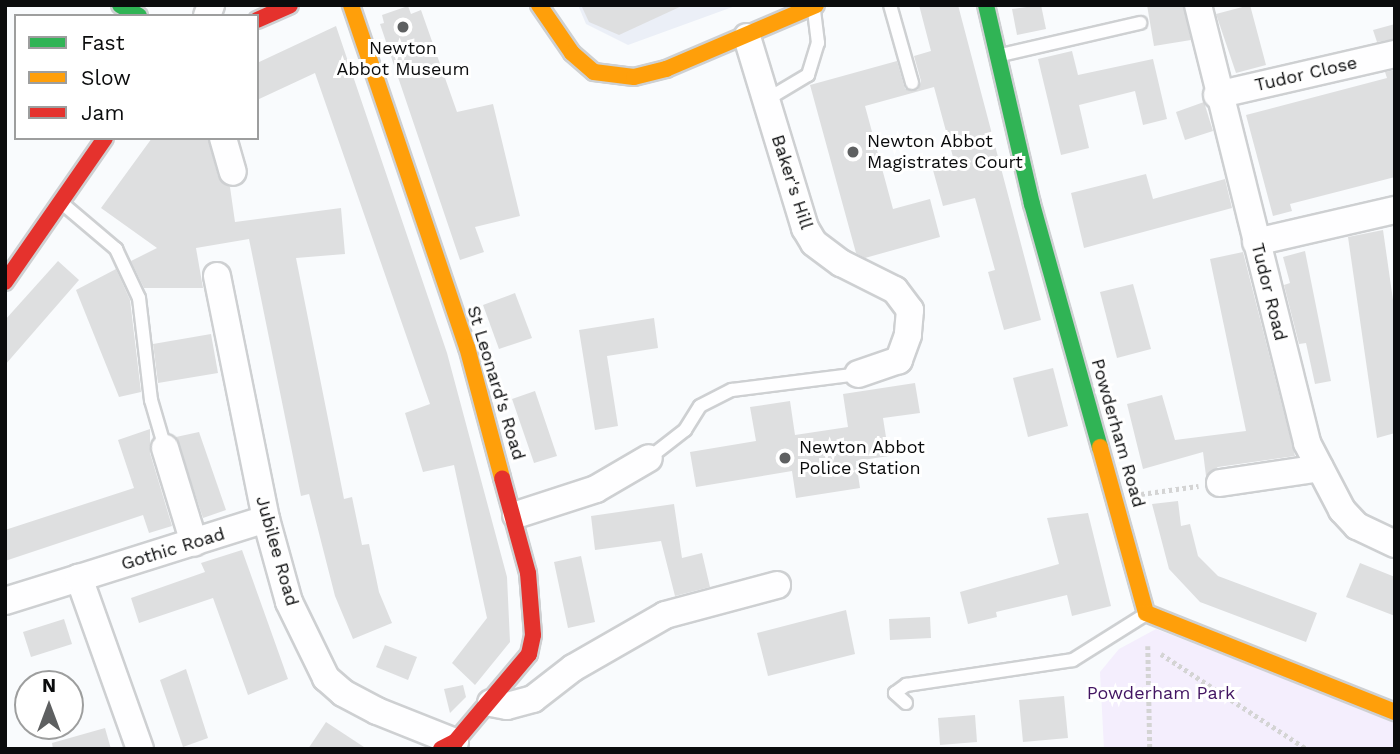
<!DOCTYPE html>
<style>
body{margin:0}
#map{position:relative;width:1400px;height:754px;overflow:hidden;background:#f9fbfd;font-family:"Work Sans",sans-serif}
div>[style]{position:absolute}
.built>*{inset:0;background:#ebeff7}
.green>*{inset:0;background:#f4eefd}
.building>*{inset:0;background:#dedfe0}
.path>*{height:4.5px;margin-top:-2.25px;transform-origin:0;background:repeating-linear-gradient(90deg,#d4d4d4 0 3.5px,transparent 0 7px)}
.roads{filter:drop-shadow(2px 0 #ced0d2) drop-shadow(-2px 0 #ced0d2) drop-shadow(0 2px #ced0d2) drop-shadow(0 -2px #ced0d2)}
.lane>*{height:12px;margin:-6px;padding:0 6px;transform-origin:6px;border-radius:6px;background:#fefeff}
.street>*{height:26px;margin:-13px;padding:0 13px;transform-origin:13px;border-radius:13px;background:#fefeff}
.fast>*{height:16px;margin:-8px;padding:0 8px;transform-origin:8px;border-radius:8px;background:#30b455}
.slow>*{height:16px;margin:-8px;padding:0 8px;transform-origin:8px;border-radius:8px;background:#ff9f0a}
.jam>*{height:16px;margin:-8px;padding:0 8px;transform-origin:8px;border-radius:8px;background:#e5322d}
.dots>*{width:19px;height:19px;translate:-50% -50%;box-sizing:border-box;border:4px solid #fff;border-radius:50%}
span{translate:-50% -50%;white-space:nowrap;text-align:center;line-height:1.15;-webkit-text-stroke:6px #fff;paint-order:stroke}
.poi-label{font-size:18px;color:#0b0c0d}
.left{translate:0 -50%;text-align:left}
.street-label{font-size:18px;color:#0b0c0d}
.park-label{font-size:18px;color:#421562}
.frame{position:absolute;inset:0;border:7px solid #0b0c0d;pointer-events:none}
.legend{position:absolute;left:14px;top:14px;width:245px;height:126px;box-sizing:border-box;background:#fff;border:2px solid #9d9e9e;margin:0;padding:9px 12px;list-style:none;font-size:21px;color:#0b0c0d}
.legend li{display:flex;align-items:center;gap:14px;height:35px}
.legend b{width:35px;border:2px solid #9d9e9e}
.north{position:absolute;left:14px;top:670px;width:70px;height:70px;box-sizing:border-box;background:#fff;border:2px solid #9d9e9e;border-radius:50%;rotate:0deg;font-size:19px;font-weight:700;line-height:28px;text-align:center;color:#0b0c0d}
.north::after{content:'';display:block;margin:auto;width:24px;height:32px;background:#5e6061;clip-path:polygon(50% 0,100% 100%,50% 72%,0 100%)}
</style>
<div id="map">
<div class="built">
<i style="clip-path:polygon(578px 5px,738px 5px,628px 45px,586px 24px)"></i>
</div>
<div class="green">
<i style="clip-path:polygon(1156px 629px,1395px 721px,1395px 749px,1104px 749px,1100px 672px,1119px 649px)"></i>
</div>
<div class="building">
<i style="clip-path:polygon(581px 5px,684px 5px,619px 35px,589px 22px)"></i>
<i style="clip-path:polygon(919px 5px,958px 5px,1041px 320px,1004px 330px,988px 272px,995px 270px,975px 198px,943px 206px,931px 163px,953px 157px,934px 87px,865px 106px,893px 209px,930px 199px,940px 237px,865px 258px,856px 253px,810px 85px,897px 61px,905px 89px,918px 90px,921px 81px,914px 56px,931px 51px)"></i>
<i style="clip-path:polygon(1041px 5px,1046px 29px,1017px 35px,1012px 9px)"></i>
<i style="clip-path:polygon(1147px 5px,1183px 5px,1191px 40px,1154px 46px)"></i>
<i style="clip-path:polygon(1250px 5px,1266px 65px,1236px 73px,1216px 14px)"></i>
<i style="clip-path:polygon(408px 6px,411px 14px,421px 10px,457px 112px,493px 104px,520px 216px,475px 227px,484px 252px,460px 260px,380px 24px,384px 23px,382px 15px)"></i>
<i style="clip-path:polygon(1395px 24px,1395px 39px,1377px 42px,1373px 30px)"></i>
<i style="clip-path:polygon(336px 26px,447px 353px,507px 577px,510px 642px,475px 685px,452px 663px,487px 618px,454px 465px,423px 472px,405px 413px,430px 404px,315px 73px,257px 100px,257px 63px)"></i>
<i style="clip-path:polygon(1072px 51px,1078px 75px,1153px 59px,1167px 119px,1143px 125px,1135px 91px,1079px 105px,1089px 148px,1061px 155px,1038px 59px)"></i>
<i style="clip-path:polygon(1395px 70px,1395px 177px,1290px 204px,1292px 211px,1273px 216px,1246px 115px,1387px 78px,1385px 72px)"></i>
<i style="clip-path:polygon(1204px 102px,1213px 131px,1185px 140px,1176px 112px)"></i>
<i style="clip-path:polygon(152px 138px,208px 138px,218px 176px,230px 187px,235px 222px,341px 208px,345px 254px,296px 258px,344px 499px,352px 497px,362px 545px,369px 544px,379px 592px,392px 623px,353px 639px,335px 596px,309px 494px,301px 496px,249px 239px,196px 248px,203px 288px,144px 288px,131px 261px,157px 248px,101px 208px)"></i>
<i style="clip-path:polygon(1146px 174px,1153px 199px,1225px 179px,1232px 208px,1084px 248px,1071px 193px)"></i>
<i style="clip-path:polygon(1383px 230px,1395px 314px,1395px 433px,1377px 438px,1348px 237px)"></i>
<i style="clip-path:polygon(1305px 251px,1331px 381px,1315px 384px,1306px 343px,1299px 344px,1284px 285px,1290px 283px,1283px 257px)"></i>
<i style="clip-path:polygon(1243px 252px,1295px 456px,1218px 467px,1206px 476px,1203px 452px,1143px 469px,1127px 404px,1162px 395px,1175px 440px,1246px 431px,1210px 259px)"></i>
<i style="clip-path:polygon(58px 261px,79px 280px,5px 365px,5px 320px)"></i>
<i style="clip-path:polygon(116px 269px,130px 300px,141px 392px,119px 397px,76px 290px)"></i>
<i style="clip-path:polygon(1133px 284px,1151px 349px,1117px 358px,1100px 292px)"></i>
<i style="clip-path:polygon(515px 293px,532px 338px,499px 349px,483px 305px)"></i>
<i style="clip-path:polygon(654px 318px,658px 348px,607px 356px,618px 426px,595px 430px,579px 330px)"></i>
<i style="clip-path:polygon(211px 334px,218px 373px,158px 383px,153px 344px)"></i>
<i style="clip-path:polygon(1053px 368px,1068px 426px,1028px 437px,1013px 378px)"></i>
<i style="clip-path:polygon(915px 383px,920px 413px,883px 418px,889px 456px,856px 461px,860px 488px,796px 498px,792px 471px,696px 487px,690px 452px,756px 441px,750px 407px,790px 401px,795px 435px,848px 427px,843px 394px)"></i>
<i style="clip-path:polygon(535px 391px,557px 456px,534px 463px,512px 399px)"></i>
<i style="clip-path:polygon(150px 429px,150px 453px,172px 526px,149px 533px,143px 515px,5px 561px,5px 530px,134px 488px,118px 440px)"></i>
<i style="clip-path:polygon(199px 432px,226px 510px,203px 518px,176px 437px)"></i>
<i style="clip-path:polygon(1178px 501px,1181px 526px,1190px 524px,1198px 556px,1218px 576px,1317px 613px,1306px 642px,1200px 602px,1169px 569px,1152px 504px)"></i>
<i style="clip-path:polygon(674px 504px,682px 558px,702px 553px,710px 587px,675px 596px,661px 541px,595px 550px,591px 516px)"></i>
<i style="clip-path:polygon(1088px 513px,1111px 606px,1072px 616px,1067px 595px,996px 612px,997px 617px,968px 624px,960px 592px,1059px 564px,1047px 518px)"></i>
<i style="clip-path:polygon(242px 550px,288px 679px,248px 695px,213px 598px,139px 623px,131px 598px,205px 572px,201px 563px)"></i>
<i style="clip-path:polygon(581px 556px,595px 622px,568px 628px,554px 562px)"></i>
<i style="clip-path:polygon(1360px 563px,1395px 577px,1395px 616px,1346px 597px)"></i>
<i style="clip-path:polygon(846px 610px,855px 654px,768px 676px,757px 633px)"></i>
<i style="clip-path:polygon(930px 617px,931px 638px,890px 640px,889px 619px)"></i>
<i style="clip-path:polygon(64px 619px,72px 644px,31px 657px,23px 632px)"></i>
<i style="clip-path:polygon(385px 645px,417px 657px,408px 680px,376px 667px)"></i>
<i style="clip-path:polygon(186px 669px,208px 738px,183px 747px,160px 680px)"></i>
<i style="clip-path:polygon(463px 685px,466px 697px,450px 713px,444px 689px)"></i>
<i style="clip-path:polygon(1064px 696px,1068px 738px,1023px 742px,1019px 700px)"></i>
<i style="clip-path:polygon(975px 715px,977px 742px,940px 745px,938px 718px)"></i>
<i style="clip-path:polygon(326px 722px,367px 749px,308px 749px)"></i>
<i style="clip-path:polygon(105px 728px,111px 749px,53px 749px,52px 743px)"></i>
</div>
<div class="path">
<i style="left:1141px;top:494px;width:58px;rotate:-8deg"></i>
<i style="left:1148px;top:646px;width:103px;rotate:88.9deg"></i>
<i style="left:1161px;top:654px;width:174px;rotate:33.1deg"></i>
</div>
<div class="roads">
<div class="lane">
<i style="left:890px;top:5px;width:81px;rotate:74.2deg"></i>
<i style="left:1001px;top:55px;width:143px;rotate:-13deg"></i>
<i style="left:766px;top:100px;width:49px;rotate:-30.8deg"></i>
<i style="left:808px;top:75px;width:34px;rotate:-73deg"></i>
<i style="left:818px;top:43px;width:33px;rotate:-97deg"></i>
<i style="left:63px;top:204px;width:70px;rotate:40.3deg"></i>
<i style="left:116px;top:249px;width:54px;rotate:64.9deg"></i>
<i style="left:139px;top:298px;width:103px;rotate:83.3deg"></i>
<i style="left:151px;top:400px;width:50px;rotate:73.7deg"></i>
<i style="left:649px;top:458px;width:46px;rotate:-37.9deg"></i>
<i style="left:685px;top:430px;width:28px;rotate:-58deg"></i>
<i style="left:700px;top:406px;width:36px;rotate:-27deg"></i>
<i style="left:732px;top:390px;width:127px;rotate:-7.2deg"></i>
<i style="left:906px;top:703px;width:15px;rotate:-138deg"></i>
<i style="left:895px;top:693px;width:14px;rotate:-36deg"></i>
<i style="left:906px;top:685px;width:169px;rotate:-8.5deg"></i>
<i style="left:1073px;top:660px;width:83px;rotate:-32.2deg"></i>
</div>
<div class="street">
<i style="left:1198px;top:5px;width:451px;rotate:76deg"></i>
<i style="left:1307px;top:443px;width:76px;rotate:62.4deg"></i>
<i style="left:1342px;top:510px;width:22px;rotate:47deg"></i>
<i style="left:1357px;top:526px;width:42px;rotate:25.3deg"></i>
<i style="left:207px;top:16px;width:12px;rotate:-70deg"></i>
<i style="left:747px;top:37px;width:200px;rotate:73.1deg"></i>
<i style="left:805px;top:228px;width:17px;rotate:59deg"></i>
<i style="left:814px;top:243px;width:34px;rotate:37deg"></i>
<i style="left:841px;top:263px;width:60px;rotate:26.6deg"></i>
<i style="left:895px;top:290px;width:25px;rotate:53deg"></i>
<i style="left:910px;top:310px;width:25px;rotate:95deg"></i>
<i style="left:908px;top:335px;width:27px;rotate:110deg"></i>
<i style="left:899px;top:360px;width:43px;rotate:161.1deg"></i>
<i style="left:1217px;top:95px;width:183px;rotate:-13deg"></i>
<i style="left:223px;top:138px;width:35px;rotate:74deg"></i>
<i style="left:1256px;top:242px;width:143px;rotate:-13deg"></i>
<i style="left:217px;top:276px;width:248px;rotate:78.6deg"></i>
<i style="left:266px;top:519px;width:86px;rotate:74.5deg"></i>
<i style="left:289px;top:602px;width:85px;rotate:64deg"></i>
<i style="left:326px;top:678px;width:23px;rotate:41deg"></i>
<i style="left:343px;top:693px;width:38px;rotate:28deg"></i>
<i style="left:377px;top:711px;width:84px;rotate:21.7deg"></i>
<i style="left:165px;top:448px;width:99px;rotate:73deg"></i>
<i style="left:1220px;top:483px;width:101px;rotate:-8.5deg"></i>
<i style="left:516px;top:515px;width:84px;rotate:-18deg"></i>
<i style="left:596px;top:489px;width:61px;rotate:-30.3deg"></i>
<i style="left:5px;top:601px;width:77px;rotate:-17.3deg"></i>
<i style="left:491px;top:703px;width:16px;rotate:11deg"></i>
<i style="left:507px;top:706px;width:27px;rotate:-15deg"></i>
<i style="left:533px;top:699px;width:51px;rotate:-37.8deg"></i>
<i style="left:573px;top:668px;width:106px;rotate:-29.9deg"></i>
<i style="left:665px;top:615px;width:116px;rotate:-15deg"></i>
<i style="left:140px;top:749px;width:182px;rotate:-109.6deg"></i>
<i style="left:79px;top:578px;width:196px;rotate:-17.5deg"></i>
</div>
<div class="fast">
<i style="left:120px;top:5px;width:22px;rotate:30deg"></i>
<i style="left:986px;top:5px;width:204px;rotate:77deg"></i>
<i style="left:1032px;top:204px;width:252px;rotate:74.4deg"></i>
</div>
<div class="slow">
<i style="left:351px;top:5px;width:361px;rotate:71.3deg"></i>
<i style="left:467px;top:347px;width:136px;rotate:75deg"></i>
<i style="left:539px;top:5px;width:58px;rotate:55.5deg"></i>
<i style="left:572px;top:53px;width:29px;rotate:41deg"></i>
<i style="left:594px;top:72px;width:40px;rotate:7.1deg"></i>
<i style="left:634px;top:77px;width:33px;rotate:-14deg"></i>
<i style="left:666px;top:69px;width:163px;rotate:-23.1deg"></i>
<i style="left:1100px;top:447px;width:172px;rotate:74.5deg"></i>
<i style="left:1146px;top:613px;width:268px;rotate:21.7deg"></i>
</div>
<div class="jam">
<i style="left:257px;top:20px;width:36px;rotate:-24deg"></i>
<i style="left:5px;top:282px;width:175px;rotate:-55.2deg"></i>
<i style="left:441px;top:749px;width:16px;rotate:-27deg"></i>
<i style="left:455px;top:742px;width:115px;rotate:-49.9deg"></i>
<i style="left:529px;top:654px;width:19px;rotate:-78deg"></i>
<i style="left:533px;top:635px;width:62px;rotate:-94.6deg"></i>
<i style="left:528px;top:573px;width:98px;rotate:-105.3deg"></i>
</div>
</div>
<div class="dots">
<i style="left:403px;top:27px;background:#5e6061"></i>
<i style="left:853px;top:152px;background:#5e6061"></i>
<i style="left:785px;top:458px;background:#5e6061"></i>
</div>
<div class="poi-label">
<span style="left:403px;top:59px">Newton<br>Abbot Museum</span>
<span class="left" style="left:867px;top:152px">Newton Abbot<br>Magistrates Court</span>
<span class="left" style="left:799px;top:458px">Newton Abbot<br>Police Station</span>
</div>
<div class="street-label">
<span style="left:1306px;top:74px;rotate:-13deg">Tudor Close</span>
<span style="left:792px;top:182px;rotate:72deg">Baker's Hill</span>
<span style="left:1269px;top:292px;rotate:76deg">Tudor Road</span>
<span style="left:496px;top:383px;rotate:73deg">St Leonard's Road</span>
<span style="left:1118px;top:433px;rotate:74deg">Powderham Road</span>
<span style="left:173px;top:549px;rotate:-17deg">Gothic Road</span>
<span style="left:277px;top:551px;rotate:74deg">Jubilee Road</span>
</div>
<div class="park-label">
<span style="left:1161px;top:693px">Powderham Park</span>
</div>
<div class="frame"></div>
<ul class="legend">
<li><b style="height:9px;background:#30b455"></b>Fast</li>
<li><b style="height:9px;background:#ff9f0a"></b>Slow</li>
<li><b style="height:9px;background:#e5322d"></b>Jam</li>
</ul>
<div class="north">N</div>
</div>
